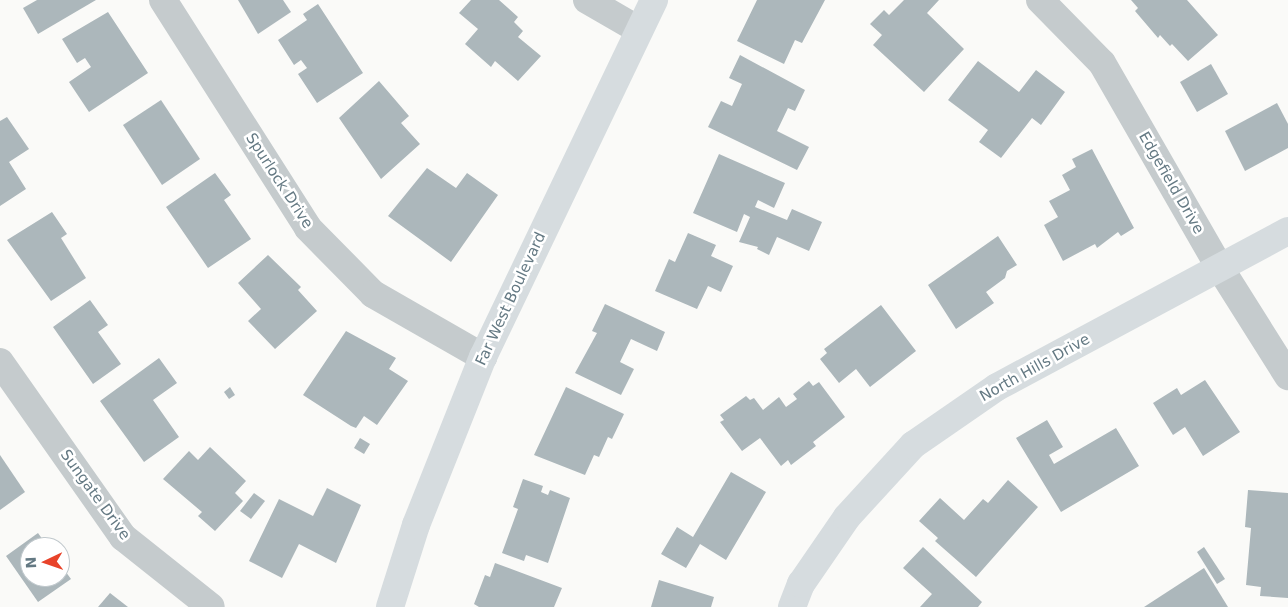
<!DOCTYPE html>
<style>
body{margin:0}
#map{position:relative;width:1288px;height:607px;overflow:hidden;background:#fafaf8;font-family:"DejaVu Sans",sans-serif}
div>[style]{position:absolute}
.building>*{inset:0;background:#acb7bb}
.street>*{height:28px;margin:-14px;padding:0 14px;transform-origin:14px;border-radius:14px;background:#c5cbcd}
.secondary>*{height:28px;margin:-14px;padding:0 14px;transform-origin:14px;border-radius:14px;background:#d6dcdf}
span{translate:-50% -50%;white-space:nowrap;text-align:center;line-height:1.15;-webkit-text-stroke:5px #fff;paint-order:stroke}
.street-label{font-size:15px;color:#647983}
.north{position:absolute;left:20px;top:537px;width:50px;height:50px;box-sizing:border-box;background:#fff;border:1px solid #c1c9cd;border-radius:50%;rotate:267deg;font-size:14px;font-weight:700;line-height:20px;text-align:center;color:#647983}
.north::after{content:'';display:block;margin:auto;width:18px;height:22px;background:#e8432a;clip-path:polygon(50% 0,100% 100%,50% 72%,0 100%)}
</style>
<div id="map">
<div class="building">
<i style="clip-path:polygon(37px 0,96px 0,38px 34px,23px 8px)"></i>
<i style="clip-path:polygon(238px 0,283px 0,291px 12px,258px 34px)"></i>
<i style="clip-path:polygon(471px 0,499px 0,518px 17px,514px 22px,523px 31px,518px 37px,541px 56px,518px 81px,495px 61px,491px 67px,465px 44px,478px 29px,459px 13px)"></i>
<i style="clip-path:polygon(757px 0,825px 0,802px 43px,795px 40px,784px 64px,737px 41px)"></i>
<i style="clip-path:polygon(904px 0,939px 0,927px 13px,964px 49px,924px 92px,873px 45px,882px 35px,870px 24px,884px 10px,889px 15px)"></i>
<i style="clip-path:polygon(1131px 0,1187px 0,1218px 35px,1188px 61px,1172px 44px,1170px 46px,1160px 35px,1158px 38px,1135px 11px,1138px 8px)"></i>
<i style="clip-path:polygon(318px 4px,363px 73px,317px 103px,298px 74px,307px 68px,301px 60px,294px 65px,278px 40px,307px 20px,303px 14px)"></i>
<i style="clip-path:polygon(108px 12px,148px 73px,89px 112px,69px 82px,91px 67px,85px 58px,77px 63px,62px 39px)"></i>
<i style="clip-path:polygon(740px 55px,805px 90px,795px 111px,788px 108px,777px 131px,809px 147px,797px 170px,708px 127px,721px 101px,732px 106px,742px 84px,729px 78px)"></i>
<i style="clip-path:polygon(978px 61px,1019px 92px,1036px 70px,1065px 92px,1041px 125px,1032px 118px,1001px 158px,979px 142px,988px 130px,948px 100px)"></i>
<i style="clip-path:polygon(1211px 64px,1228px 94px,1197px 112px,1180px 82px)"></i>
<i style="clip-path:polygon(379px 81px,409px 116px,401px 123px,420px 144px,381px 179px,339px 118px)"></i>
<i style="clip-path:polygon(161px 100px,200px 159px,162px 185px,123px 125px)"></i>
<i style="clip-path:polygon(1277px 103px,1288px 124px,1288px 148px,1245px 171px,1225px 131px)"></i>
<i style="clip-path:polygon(7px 117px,29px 149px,9px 162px,26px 189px,0 206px,0 121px)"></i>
<i style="clip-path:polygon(1092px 149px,1134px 228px,1121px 236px,1118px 232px,1097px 248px,1095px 244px,1063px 261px,1044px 225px,1058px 217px,1049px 201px,1070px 190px,1062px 175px,1076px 167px,1072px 159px)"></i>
<i style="clip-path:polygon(719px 154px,785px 183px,774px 208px,758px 200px,755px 207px,787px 220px,792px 209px,822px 222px,809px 251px,777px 237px,769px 255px,757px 249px,758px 247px,739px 242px,750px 217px,744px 214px,737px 232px,693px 213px)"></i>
<i style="clip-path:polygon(427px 168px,456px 188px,467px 173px,498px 195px,451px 262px,388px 216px)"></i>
<i style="clip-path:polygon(215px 173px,231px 195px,224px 200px,251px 239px,208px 268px,166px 207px)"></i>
<i style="clip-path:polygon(52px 212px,67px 234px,61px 238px,86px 278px,51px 301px,7px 240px)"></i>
<i style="clip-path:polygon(688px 233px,716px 245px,711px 256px,733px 266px,721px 292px,708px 286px,697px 309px,655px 291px,669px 259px,675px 262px)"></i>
<i style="clip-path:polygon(998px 236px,1017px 265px,1007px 271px,1005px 278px,986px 292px,994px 303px,956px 329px,928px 285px)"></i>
<i style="clip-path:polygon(268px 255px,301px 287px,298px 290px,317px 311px,275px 349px,248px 321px,261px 309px,238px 283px)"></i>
<i style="clip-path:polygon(90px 300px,108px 325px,98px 332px,121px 364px,93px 384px,53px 327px)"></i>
<i style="clip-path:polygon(605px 304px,665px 332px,657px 351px,631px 339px,620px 362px,634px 369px,621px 395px,575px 373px,597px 333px,592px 331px)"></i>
<i style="clip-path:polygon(881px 305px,916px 351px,870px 387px,856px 369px,839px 383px,820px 359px,827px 353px,824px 349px)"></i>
<i style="clip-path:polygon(346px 331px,396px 358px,389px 369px,408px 381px,377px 425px,364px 416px,356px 428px,351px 426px,303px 395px)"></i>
<i style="clip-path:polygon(159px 358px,177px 383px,153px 400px,179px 437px,144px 462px,100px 401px)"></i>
<i style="clip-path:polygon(1205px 380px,1240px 432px,1203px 456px,1185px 427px,1173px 435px,1153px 403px,1177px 388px,1181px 395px)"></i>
<i style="clip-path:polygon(809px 381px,813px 386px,819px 382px,845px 417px,813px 442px,816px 446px,791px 465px,788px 460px,781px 466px,760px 438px,742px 451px,720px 422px,724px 420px,720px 415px,746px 396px,750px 400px,754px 398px,763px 410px,779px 397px,786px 407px,797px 399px,793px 394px)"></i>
<i style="clip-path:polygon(230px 387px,235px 395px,229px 399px,224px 392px)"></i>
<i style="clip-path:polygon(566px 387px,624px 414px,612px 439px,608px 437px,599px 457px,594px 455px,585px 475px,534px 455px)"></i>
<i style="clip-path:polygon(1047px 420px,1063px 447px,1049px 455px,1054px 464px,1116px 428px,1139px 466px,1061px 512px,1016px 438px)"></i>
<i style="clip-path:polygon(360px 438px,370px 444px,364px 454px,354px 448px)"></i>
<i style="clip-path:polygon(210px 447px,246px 481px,235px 493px,243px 501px,215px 531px,198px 516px,202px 512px,163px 479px,189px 451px,198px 460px)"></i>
<i style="clip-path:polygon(0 455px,25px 492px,0 510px)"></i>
<i style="clip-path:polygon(731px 472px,766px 492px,726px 560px,700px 544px,686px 568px,661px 554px,677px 527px,693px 537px)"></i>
<i style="clip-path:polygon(523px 479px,543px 486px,541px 492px,548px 495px,550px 490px,570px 498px,548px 563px,526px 555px,524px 561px,502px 553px,518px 509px,513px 507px)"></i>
<i style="clip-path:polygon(1008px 480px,1038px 507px,976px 577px,935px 541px,938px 538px,919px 521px,940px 498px,964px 520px,983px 499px,988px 503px)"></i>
<i style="clip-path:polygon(327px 488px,361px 505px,336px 563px,299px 544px,282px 578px,249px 561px,279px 499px,313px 516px)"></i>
<i style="clip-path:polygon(1248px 490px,1288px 493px,1288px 598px,1260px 596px,1261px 587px,1246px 585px,1251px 528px,1245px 527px)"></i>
<i style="clip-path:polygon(254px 493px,265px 501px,251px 519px,240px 511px)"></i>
<i style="clip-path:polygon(38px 533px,48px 547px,30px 547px,30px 577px,60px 577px,60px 564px,71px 579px,38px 602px,6px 556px)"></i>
<i style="clip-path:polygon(923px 547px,982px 602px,978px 607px,920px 607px,932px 594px,903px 568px)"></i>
<i style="clip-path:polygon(1204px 547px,1225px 579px,1217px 584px,1197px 552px)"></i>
<i style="clip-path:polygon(495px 563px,562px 588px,554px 607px,479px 607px,474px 604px,485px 575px,490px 577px)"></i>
<i style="clip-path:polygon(1204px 568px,1228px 607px,1144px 607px)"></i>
<i style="clip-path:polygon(659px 580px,714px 597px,711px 607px,651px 607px)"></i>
<i style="clip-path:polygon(110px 593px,128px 607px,98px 607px)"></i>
</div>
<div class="street">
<i style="left:163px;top:0;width:270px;rotate:57.5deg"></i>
<i style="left:308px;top:228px;width:93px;rotate:45.4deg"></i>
<i style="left:373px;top:294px;width:127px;rotate:29.8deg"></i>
<i style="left:587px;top:0;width:60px;rotate:30deg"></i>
<i style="left:1040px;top:0;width:88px;rotate:45.5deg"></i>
<i style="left:1102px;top:63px;width:237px;rotate:60.1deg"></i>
<i style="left:1220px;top:268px;width:128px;rotate:57.8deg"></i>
<i style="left:0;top:362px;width:214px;rotate:54.9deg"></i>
<i style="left:123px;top:537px;width:112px;rotate:38.5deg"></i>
</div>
<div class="secondary">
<i style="left:390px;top:607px;width:86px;rotate:-72.4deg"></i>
<i style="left:416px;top:525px;width:181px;rotate:-68.3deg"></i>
<i style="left:483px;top:357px;width:396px;rotate:-64.4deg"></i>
<i style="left:792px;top:607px;width:25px;rotate:-69deg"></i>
<i style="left:801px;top:584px;width:81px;rotate:-55.5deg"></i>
<i style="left:847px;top:517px;width:98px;rotate:-47.5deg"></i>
<i style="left:913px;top:445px;width:102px;rotate:-34.6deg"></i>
<i style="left:997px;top:387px;width:330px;rotate:-28.2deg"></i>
</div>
<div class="street-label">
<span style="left:279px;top:181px;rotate:57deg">Spurlock Drive</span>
<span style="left:1171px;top:183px;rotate:60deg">Edgefield Drive</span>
<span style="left:511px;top:299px;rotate:-65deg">Far West Boulevard</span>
<span style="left:1035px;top:368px;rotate:-29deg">North Hills Drive</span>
<span style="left:95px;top:495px;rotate:54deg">Sungate Drive</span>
</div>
<div class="north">N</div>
</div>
